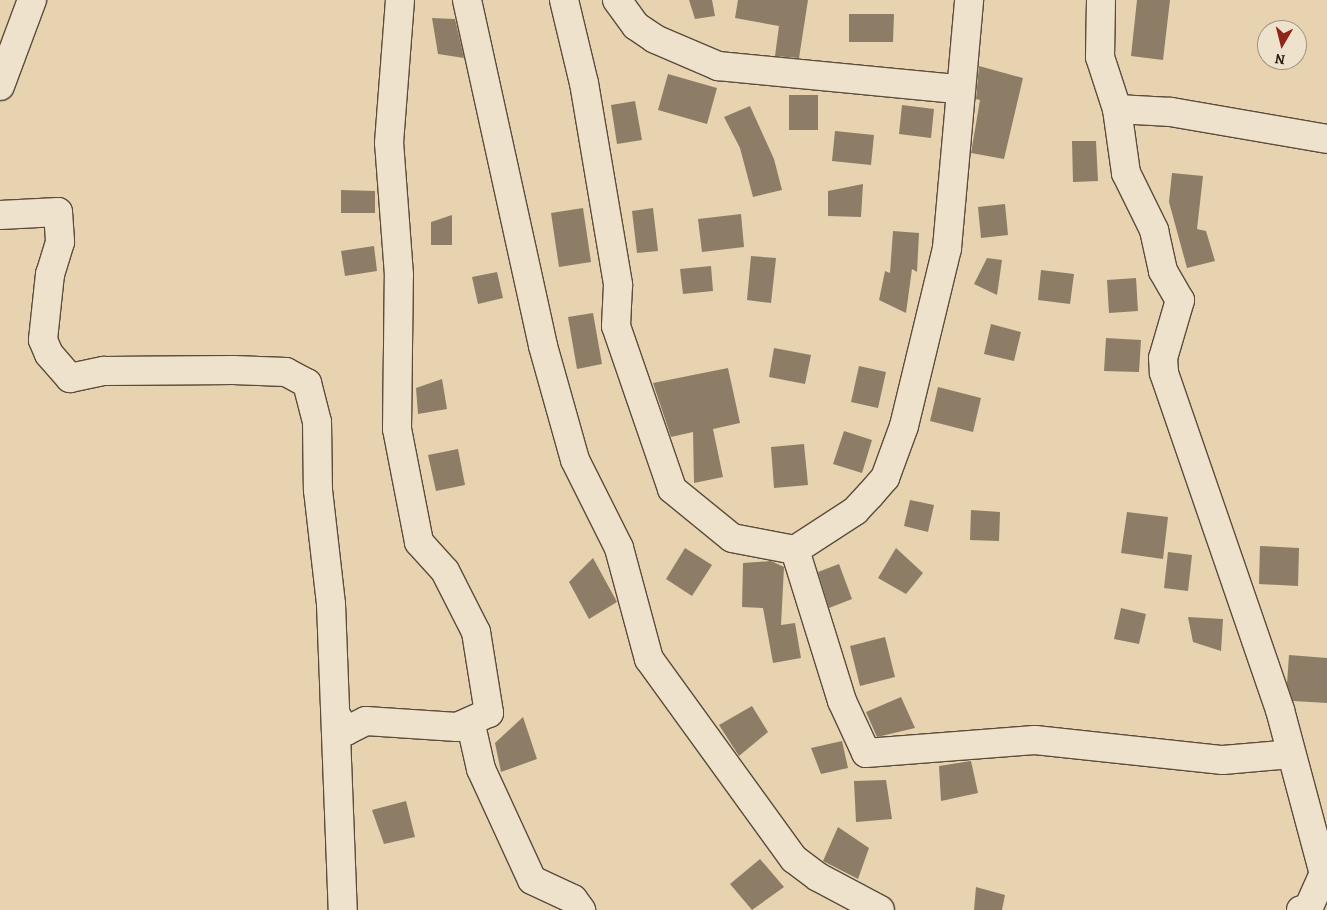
<!DOCTYPE html>
<style>
body{margin:0}
#map{position:relative;width:1327px;height:910px;overflow:hidden;background:#e7d3b0;font-family:Alegreya,serif}
div>[style]{position:absolute}
.building>*{inset:0;background:#8d7d66}
.roads{filter:drop-shadow(1px 0 #5b4c3c) drop-shadow(-1px 0 #5b4c3c) drop-shadow(0 1px #5b4c3c) drop-shadow(0 -1px #5b4c3c)}
.minor>*{height:28px;margin:-14px;padding:0 14px;transform-origin:14px;border-radius:14px;background:#efe2cc}
span{translate:-50% -50%;white-space:nowrap;text-align:center;line-height:1.15;-webkit-text-stroke:4.5px #efe2cc;paint-order:stroke}
.north{position:absolute;left:1257px;top:20px;width:50px;height:50px;box-sizing:border-box;background:#efe2cc;border:1px solid #a19483;border-radius:50%;rotate:188deg;font-size:14px;font-weight:700;line-height:20px;text-align:center;color:#2c1f16}
.north::after{content:'';display:block;margin:auto;width:18px;height:22px;background:#8f2418;clip-path:polygon(50% 0,100% 100%,50% 72%,0 100%)}
</style>
<div id="map">
<div class="building">
<i style="clip-path:polygon(689px 0,712px 0,715px 16px,695px 19px)"></i>
<i style="clip-path:polygon(738px 0,808px 0,799px 58px,775px 56px,779px 26px,735px 18px)"></i>
<i style="clip-path:polygon(1137px 0,1170px 0,1163px 60px,1131px 56px)"></i>
<i style="clip-path:polygon(849px 14px,894px 14px,893px 42px,849px 42px)"></i>
<i style="clip-path:polygon(432px 18px,455px 19px,464px 58px,438px 54px)"></i>
<i style="clip-path:polygon(979px 66px,1023px 78px,1004px 159px,971px 153px,980px 100px,976px 99px)"></i>
<i style="clip-path:polygon(668px 74px,717px 88px,707px 124px,658px 110px)"></i>
<i style="clip-path:polygon(789px 95px,818px 95px,818px 130px,789px 130px)"></i>
<i style="clip-path:polygon(635px 101px,642px 140px,617px 144px,611px 105px)"></i>
<i style="clip-path:polygon(902px 105px,934px 109px,931px 138px,899px 134px)"></i>
<i style="clip-path:polygon(750px 106px,774px 159px,782px 190px,753px 197px,740px 148px,724px 117px)"></i>
<i style="clip-path:polygon(835px 131px,874px 135px,871px 165px,832px 161px)"></i>
<i style="clip-path:polygon(1072px 141px,1096px 141px,1098px 181px,1073px 182px)"></i>
<i style="clip-path:polygon(1172px 173px,1203px 176px,1197px 229px,1206px 231px,1215px 261px,1187px 268px,1169px 202px)"></i>
<i style="clip-path:polygon(863px 184px,861px 217px,828px 216px,828px 191px)"></i>
<i style="clip-path:polygon(341px 190px,375px 191px,375px 213px,341px 213px)"></i>
<i style="clip-path:polygon(1005px 204px,1008px 235px,981px 238px,978px 207px)"></i>
<i style="clip-path:polygon(583px 208px,591px 262px,559px 267px,551px 213px)"></i>
<i style="clip-path:polygon(653px 208px,658px 251px,637px 253px,632px 211px)"></i>
<i style="clip-path:polygon(741px 214px,744px 247px,702px 252px,698px 219px)"></i>
<i style="clip-path:polygon(452px 215px,452px 245px,431px 245px,431px 222px)"></i>
<i style="clip-path:polygon(893px 231px,919px 233px,917px 272px,912px 269px,906px 313px,879px 300px,885px 271px,890px 273px)"></i>
<i style="clip-path:polygon(374px 246px,377px 271px,345px 276px,341px 251px)"></i>
<i style="clip-path:polygon(751px 256px,776px 258px,771px 303px,747px 300px)"></i>
<i style="clip-path:polygon(987px 258px,1002px 260px,997px 295px,974px 284px)"></i>
<i style="clip-path:polygon(711px 266px,713px 291px,683px 294px,680px 269px)"></i>
<i style="clip-path:polygon(1041px 270px,1074px 274px,1070px 304px,1038px 300px)"></i>
<i style="clip-path:polygon(497px 272px,503px 298px,478px 304px,472px 277px)"></i>
<i style="clip-path:polygon(1136px 278px,1138px 311px,1109px 313px,1107px 280px)"></i>
<i style="clip-path:polygon(593px 313px,602px 364px,577px 369px,568px 317px)"></i>
<i style="clip-path:polygon(991px 324px,1021px 332px,1014px 361px,984px 354px)"></i>
<i style="clip-path:polygon(1106px 338px,1141px 340px,1139px 372px,1104px 371px)"></i>
<i style="clip-path:polygon(774px 348px,811px 355px,805px 384px,769px 377px)"></i>
<i style="clip-path:polygon(859px 366px,886px 372px,878px 408px,851px 402px)"></i>
<i style="clip-path:polygon(728px 368px,740px 423px,713px 429px,723px 477px,694px 483px,693px 432px,671px 437px,653px 383px)"></i>
<i style="clip-path:polygon(442px 379px,447px 409px,418px 414px,416px 388px)"></i>
<i style="clip-path:polygon(938px 387px,981px 398px,973px 432px,930px 421px)"></i>
<i style="clip-path:polygon(844px 431px,872px 440px,862px 473px,833px 464px)"></i>
<i style="clip-path:polygon(804px 444px,808px 485px,774px 488px,771px 447px)"></i>
<i style="clip-path:polygon(458px 449px,465px 485px,436px 491px,428px 455px)"></i>
<i style="clip-path:polygon(910px 500px,934px 505px,928px 532px,904px 526px)"></i>
<i style="clip-path:polygon(971px 510px,1000px 512px,999px 541px,970px 540px)"></i>
<i style="clip-path:polygon(1127px 512px,1168px 517px,1163px 559px,1121px 553px)"></i>
<i style="clip-path:polygon(1260px 546px,1299px 548px,1298px 586px,1259px 584px)"></i>
<i style="clip-path:polygon(685px 548px,712px 565px,692px 596px,666px 579px)"></i>
<i style="clip-path:polygon(896px 548px,923px 573px,906px 594px,878px 578px)"></i>
<i style="clip-path:polygon(1168px 552px,1192px 555px,1188px 591px,1164px 588px)"></i>
<i style="clip-path:polygon(593px 558px,617px 602px,589px 619px,569px 582px)"></i>
<i style="clip-path:polygon(771px 561px,784px 567px,781px 625px,795px 623px,801px 658px,773px 663px,763px 608px,742px 607px,743px 563px)"></i>
<i style="clip-path:polygon(839px 564px,852px 599px,829px 608px,818px 572px)"></i>
<i style="clip-path:polygon(1121px 608px,1146px 614px,1139px 644px,1114px 639px)"></i>
<i style="clip-path:polygon(1188px 617px,1223px 619px,1221px 651px,1193px 642px)"></i>
<i style="clip-path:polygon(885px 637px,895px 677px,860px 686px,850px 646px)"></i>
<i style="clip-path:polygon(1289px 655px,1327px 658px,1327px 703px,1293px 701px,1287px 684px)"></i>
<i style="clip-path:polygon(901px 697px,915px 728px,877px 737px,866px 712px)"></i>
<i style="clip-path:polygon(752px 706px,768px 732px,739px 756px,719px 725px)"></i>
<i style="clip-path:polygon(523px 717px,537px 759px,501px 772px,495px 743px)"></i>
<i style="clip-path:polygon(842px 741px,848px 768px,821px 774px,811px 748px)"></i>
<i style="clip-path:polygon(971px 761px,978px 793px,941px 801px,939px 766px)"></i>
<i style="clip-path:polygon(886px 780px,892px 819px,856px 822px,854px 781px)"></i>
<i style="clip-path:polygon(406px 801px,415px 837px,384px 844px,372px 810px)"></i>
<i style="clip-path:polygon(838px 827px,869px 848px,858px 879px,823px 861px)"></i>
<i style="clip-path:polygon(760px 859px,784px 887px,752px 910px,730px 884px)"></i>
<i style="clip-path:polygon(976px 887px,1005px 895px,1002px 910px,974px 910px)"></i>
</div>
<div class="roads">
<div class="minor">
<i style="left:467px;top:0;width:354px;rotate:77.6deg"></i>
<i style="left:543px;top:346px;width:118px;rotate:74.3deg"></i>
<i style="left:575px;top:460px;width:98px;rotate:63.4deg"></i>
<i style="left:619px;top:548px;width:115px;rotate:74.9deg"></i>
<i style="left:649px;top:659px;width:247px;rotate:54.1deg"></i>
<i style="left:794px;top:859px;width:30px;rotate:37deg"></i>
<i style="left:818px;top:877px;width:70px;rotate:28deg"></i>
<i style="left:564px;top:0;width:85px;rotate:76.5deg"></i>
<i style="left:584px;top:83px;width:205px;rotate:80.4deg"></i>
<i style="left:618px;top:285px;width:41px;rotate:92.8deg"></i>
<i style="left:616px;top:326px;width:172px;rotate:71deg"></i>
<i style="left:672px;top:489px;width:77px;rotate:39.2deg"></i>
<i style="left:732px;top:538px;width:64px;rotate:10.8deg"></i>
<i style="left:795px;top:550px;width:72px;rotate:-33deg"></i>
<i style="left:855px;top:511px;width:22px;rotate:-47deg"></i>
<i style="left:870px;top:495px;width:23px;rotate:-49deg"></i>
<i style="left:885px;top:478px;width:55px;rotate:-69.9deg"></i>
<i style="left:904px;top:426px;width:183px;rotate:-76.4deg"></i>
<i style="left:947px;top:248px;width:249px;rotate:-84.9deg"></i>
<i style="left:617px;top:0;width:32px;rotate:54deg"></i>
<i style="left:636px;top:26px;width:23px;rotate:34deg"></i>
<i style="left:655px;top:39px;width:69px;rotate:23.2deg"></i>
<i style="left:718px;top:66px;width:242px;rotate:5.5deg"></i>
<i style="left:1101px;top:0;width:57px;rotate:91deg"></i>
<i style="left:1100px;top:57px;width:55px;rotate:71.9deg"></i>
<i style="left:1117px;top:109px;width:65px;rotate:82deg"></i>
<i style="left:1126px;top:173px;width:64px;rotate:63.8deg"></i>
<i style="left:1154px;top:230px;width:42px;rotate:77.6deg"></i>
<i style="left:1163px;top:271px;width:34px;rotate:60deg"></i>
<i style="left:1180px;top:300px;width:60px;rotate:106.3deg"></i>
<i style="left:1163px;top:358px;width:15px;rotate:86deg"></i>
<i style="left:1164px;top:373px;width:356px;rotate:71deg"></i>
<i style="left:1280px;top:710px;width:182px;rotate:75deg"></i>
<i style="left:0;top:86px;width:92px;rotate:-69.6deg"></i>
<i style="left:1117px;top:109px;width:54px;rotate:3.2deg"></i>
<i style="left:1171px;top:112px;width:158px;rotate:9.8deg"></i>
<i style="left:0;top:215px;width:58px;rotate:-3deg"></i>
<i style="left:58px;top:212px;width:30px;rotate:86deg"></i>
<i style="left:60px;top:242px;width:34px;rotate:107deg"></i>
<i style="left:50px;top:274px;width:66px;rotate:96.1deg"></i>
<i style="left:43px;top:340px;width:15px;rotate:67deg"></i>
<i style="left:49px;top:354px;width:32px;rotate:49deg"></i>
<i style="left:70px;top:378px;width:35px;rotate:-12deg"></i>
<i style="left:104px;top:371px;width:129px;rotate:-0.4deg"></i>
<i style="left:233px;top:370px;width:53px;rotate:2.2deg"></i>
<i style="left:286px;top:372px;width:24px;rotate:28deg"></i>
<i style="left:307px;top:383px;width:40px;rotate:75.6deg"></i>
<i style="left:317px;top:422px;width:68px;rotate:89.2deg"></i>
<i style="left:318px;top:490px;width:115px;rotate:83.5deg"></i>
<i style="left:331px;top:604px;width:306px;rotate:87.8deg"></i>
<i style="left:795px;top:550px;width:158px;rotate:72.7deg"></i>
<i style="left:842px;top:701px;width:57px;rotate:65.2deg"></i>
<i style="left:866px;top:753px;width:169px;rotate:-4.4deg"></i>
<i style="left:1035px;top:740px;width:189px;rotate:6.1deg"></i>
<i style="left:1223px;top:760px;width:68px;rotate:-5deg"></i>
<i style="left:336px;top:715px;width:19px;rotate:58deg"></i>
<i style="left:346px;top:731px;width:22px;rotate:-27deg"></i>
<i style="left:366px;top:721px;width:91px;rotate:3.8deg"></i>
<i style="left:457px;top:727px;width:35px;rotate:-24deg"></i>
<i style="left:489px;top:713px;width:82px;rotate:-99.1deg"></i>
<i style="left:476px;top:632px;width:68px;rotate:-116.9deg"></i>
<i style="left:445px;top:571px;width:39px;rotate:-132deg"></i>
<i style="left:419px;top:542px;width:115px;rotate:-101deg"></i>
<i style="left:397px;top:429px;width:154px;rotate:-89.3deg"></i>
<i style="left:399px;top:275px;width:132px;rotate:-94.3deg"></i>
<i style="left:389px;top:143px;width:143px;rotate:-85.6deg"></i>
<i style="left:471px;top:725px;width:45px;rotate:77.2deg"></i>
<i style="left:481px;top:769px;width:122px;rotate:65.3deg"></i>
<i style="left:532px;top:880px;width:45px;rotate:24.9deg"></i>
<i style="left:573px;top:899px;width:14px;rotate:54deg"></i>
<i style="left:1301px;top:910px;width:7px;rotate:-8deg"></i>
<i style="left:1308px;top:909px;width:37px;rotate:-66deg"></i>
</div>
</div>
<div class="north">N</div>
</div>
